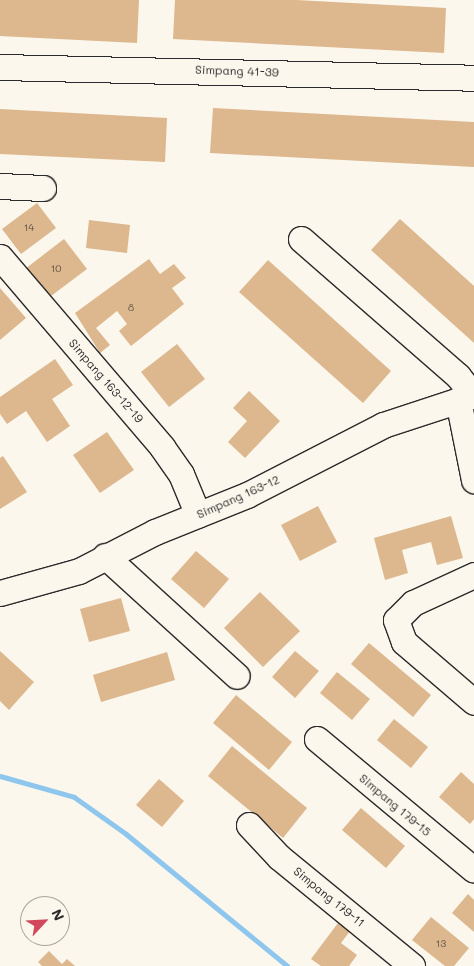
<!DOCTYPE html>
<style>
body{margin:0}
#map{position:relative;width:474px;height:966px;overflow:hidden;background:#fbf7ec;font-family:Mali,sans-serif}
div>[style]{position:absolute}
.stream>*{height:5px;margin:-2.5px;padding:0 2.5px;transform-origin:2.5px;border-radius:2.5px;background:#8ec6ed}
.building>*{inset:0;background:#ddb78e}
.roads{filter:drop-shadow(1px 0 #2b2b2b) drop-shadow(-1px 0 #2b2b2b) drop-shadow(0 1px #2b2b2b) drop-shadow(0 -1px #2b2b2b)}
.minor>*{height:25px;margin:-12.5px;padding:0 12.5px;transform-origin:12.5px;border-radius:12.5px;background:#fbf7ec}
span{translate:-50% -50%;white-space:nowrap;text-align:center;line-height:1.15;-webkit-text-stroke:4px #fbf7ec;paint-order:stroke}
.number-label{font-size:10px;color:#584e44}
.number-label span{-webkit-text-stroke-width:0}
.street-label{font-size:12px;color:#2b2b2b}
.north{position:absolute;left:20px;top:896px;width:50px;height:50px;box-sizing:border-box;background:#fbf7ec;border:1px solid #a8a59f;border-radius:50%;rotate:65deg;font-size:14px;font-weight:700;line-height:20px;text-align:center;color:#2b2b2b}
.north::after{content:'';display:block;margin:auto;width:18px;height:22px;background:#d1495b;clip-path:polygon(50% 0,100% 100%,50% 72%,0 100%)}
</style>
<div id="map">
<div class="stream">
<i style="left:0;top:776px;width:77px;rotate:15.8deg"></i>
<i style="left:74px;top:797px;width:64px;rotate:35.4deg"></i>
<i style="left:126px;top:834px;width:208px;rotate:39.3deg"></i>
</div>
<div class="building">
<i style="clip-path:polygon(0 0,139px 0,137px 43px,0 36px)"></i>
<i style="clip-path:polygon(175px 0,296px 0,446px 8px,444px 53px,173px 39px)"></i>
<i style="clip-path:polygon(213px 108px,474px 122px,474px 167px,210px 153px)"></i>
<i style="clip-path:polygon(0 109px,167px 118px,165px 162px,0 154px)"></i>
<i style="clip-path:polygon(37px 203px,56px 228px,21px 254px,2px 229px)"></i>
<i style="clip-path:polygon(400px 219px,474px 286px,474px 343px,371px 250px)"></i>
<i style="clip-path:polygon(89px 220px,130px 225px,127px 253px,86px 248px)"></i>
<i style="clip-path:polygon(64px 239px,87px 269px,47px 299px,25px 269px)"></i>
<i style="clip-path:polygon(149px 259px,160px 274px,174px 264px,186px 278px,172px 288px,184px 304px,131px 346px,119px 331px,127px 324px,117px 311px,96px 328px,110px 345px,100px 353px,75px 313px)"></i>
<i style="clip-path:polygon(268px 260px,391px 371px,363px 403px,239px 292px)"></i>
<i style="clip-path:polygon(0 288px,26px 318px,0 340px)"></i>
<i style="clip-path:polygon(177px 344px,205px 379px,169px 407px,141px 372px)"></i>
<i style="clip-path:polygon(55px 359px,73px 385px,52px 399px,70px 426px,47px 442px,26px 411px,7px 424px,0 414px,0 397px)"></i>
<i style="clip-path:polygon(249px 391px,280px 421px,245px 458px,228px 442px,247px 421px,233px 408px)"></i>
<i style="clip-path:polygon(107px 432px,134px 470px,100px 493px,73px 455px)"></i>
<i style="clip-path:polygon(3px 456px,27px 492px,0 509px,0 458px)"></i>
<i style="clip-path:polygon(318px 506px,337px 542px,300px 561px,281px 525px)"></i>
<i style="clip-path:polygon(451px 516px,463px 558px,437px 565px,431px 542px,402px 550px,408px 573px,385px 580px,374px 538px)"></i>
<i style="clip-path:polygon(196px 551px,229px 579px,204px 608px,171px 579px)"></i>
<i style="clip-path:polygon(260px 592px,300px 631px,263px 667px,224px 628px)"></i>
<i style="clip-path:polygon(121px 598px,130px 631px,89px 642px,80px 609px)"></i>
<i style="clip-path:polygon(369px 643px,431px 695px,413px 717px,351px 664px)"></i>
<i style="clip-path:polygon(0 651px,34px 682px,9px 710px,0 701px)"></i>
<i style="clip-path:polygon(295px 651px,319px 671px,295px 698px,272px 677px)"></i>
<i style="clip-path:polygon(167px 652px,175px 680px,101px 702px,93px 675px)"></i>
<i style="clip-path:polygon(337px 672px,370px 699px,352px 720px,320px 693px)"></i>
<i style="clip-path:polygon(236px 695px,292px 742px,269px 770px,213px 723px)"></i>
<i style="clip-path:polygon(394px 719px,428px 747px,411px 768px,377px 740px)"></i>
<i style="clip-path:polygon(232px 746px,307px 808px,283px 838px,208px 776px)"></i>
<i style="clip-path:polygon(461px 772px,474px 784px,474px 819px,470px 824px,439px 797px)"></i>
<i style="clip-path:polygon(159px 779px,184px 801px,162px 827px,136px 805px)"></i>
<i style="clip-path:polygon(361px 808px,405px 846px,386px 868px,342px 830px)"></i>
<i style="clip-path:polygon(468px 894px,474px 900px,474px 932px,452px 913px)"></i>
<i style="clip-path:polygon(431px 917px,469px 948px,454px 966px,445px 966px,412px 940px)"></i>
<i style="clip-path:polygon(338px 923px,350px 931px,341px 943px,357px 955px,349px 966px,321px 966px,311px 959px)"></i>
<i style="clip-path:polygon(49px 951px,62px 964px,67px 959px,75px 966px,42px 966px,38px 962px)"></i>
</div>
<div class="roads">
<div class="minor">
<i style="left:0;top:67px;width:474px;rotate:1.3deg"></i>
<i style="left:0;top:186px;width:43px;rotate:2.7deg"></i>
<i style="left:301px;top:239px;width:208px;rotate:41.1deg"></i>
<i style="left:458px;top:376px;width:24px;rotate:52deg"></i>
<i style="left:0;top:257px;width:250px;rotate:49.5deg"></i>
<i style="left:162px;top:447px;width:33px;rotate:55deg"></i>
<i style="left:181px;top:474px;width:44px;rotate:67.5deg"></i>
<i style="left:458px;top:400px;width:82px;rotate:78.7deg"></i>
<i style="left:105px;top:556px;width:178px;rotate:42.3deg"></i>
<i style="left:474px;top:575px;width:67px;rotate:155.3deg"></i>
<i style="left:413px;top:603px;width:24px;rotate:135deg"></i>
<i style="left:396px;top:620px;width:23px;rotate:70deg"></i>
<i style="left:404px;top:642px;width:92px;rotate:40.6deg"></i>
<i style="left:0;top:593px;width:82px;rotate:-15.6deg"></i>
<i style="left:79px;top:571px;width:85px;rotate:-27.2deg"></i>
<i style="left:155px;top:532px;width:99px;rotate:-21.9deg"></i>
<i style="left:247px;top:495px;width:153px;rotate:-27.2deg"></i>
<i style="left:383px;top:425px;width:96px;rotate:-18.2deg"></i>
<i style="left:317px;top:739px;width:204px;rotate:39.8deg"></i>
<i style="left:249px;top:825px;width:44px;rotate:46.8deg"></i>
<i style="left:279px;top:857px;width:172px;rotate:39.3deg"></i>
</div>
</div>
<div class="number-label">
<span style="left:29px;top:228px">14</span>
<span style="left:56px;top:269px">10</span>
<span style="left:131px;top:308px">8</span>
<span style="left:441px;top:944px">13</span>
</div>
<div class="street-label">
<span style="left:237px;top:71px;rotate:2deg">Simpang 41-39</span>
<span style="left:106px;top:381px;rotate:49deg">Simpang 163-12-19</span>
<span style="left:238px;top:497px;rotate:-24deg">Simpang 163-12</span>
<span style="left:395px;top:805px;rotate:40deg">Simpang 179-15</span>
<span style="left:329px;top:897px;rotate:39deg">Simpang 179-11</span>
</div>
<div class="north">N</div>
</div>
